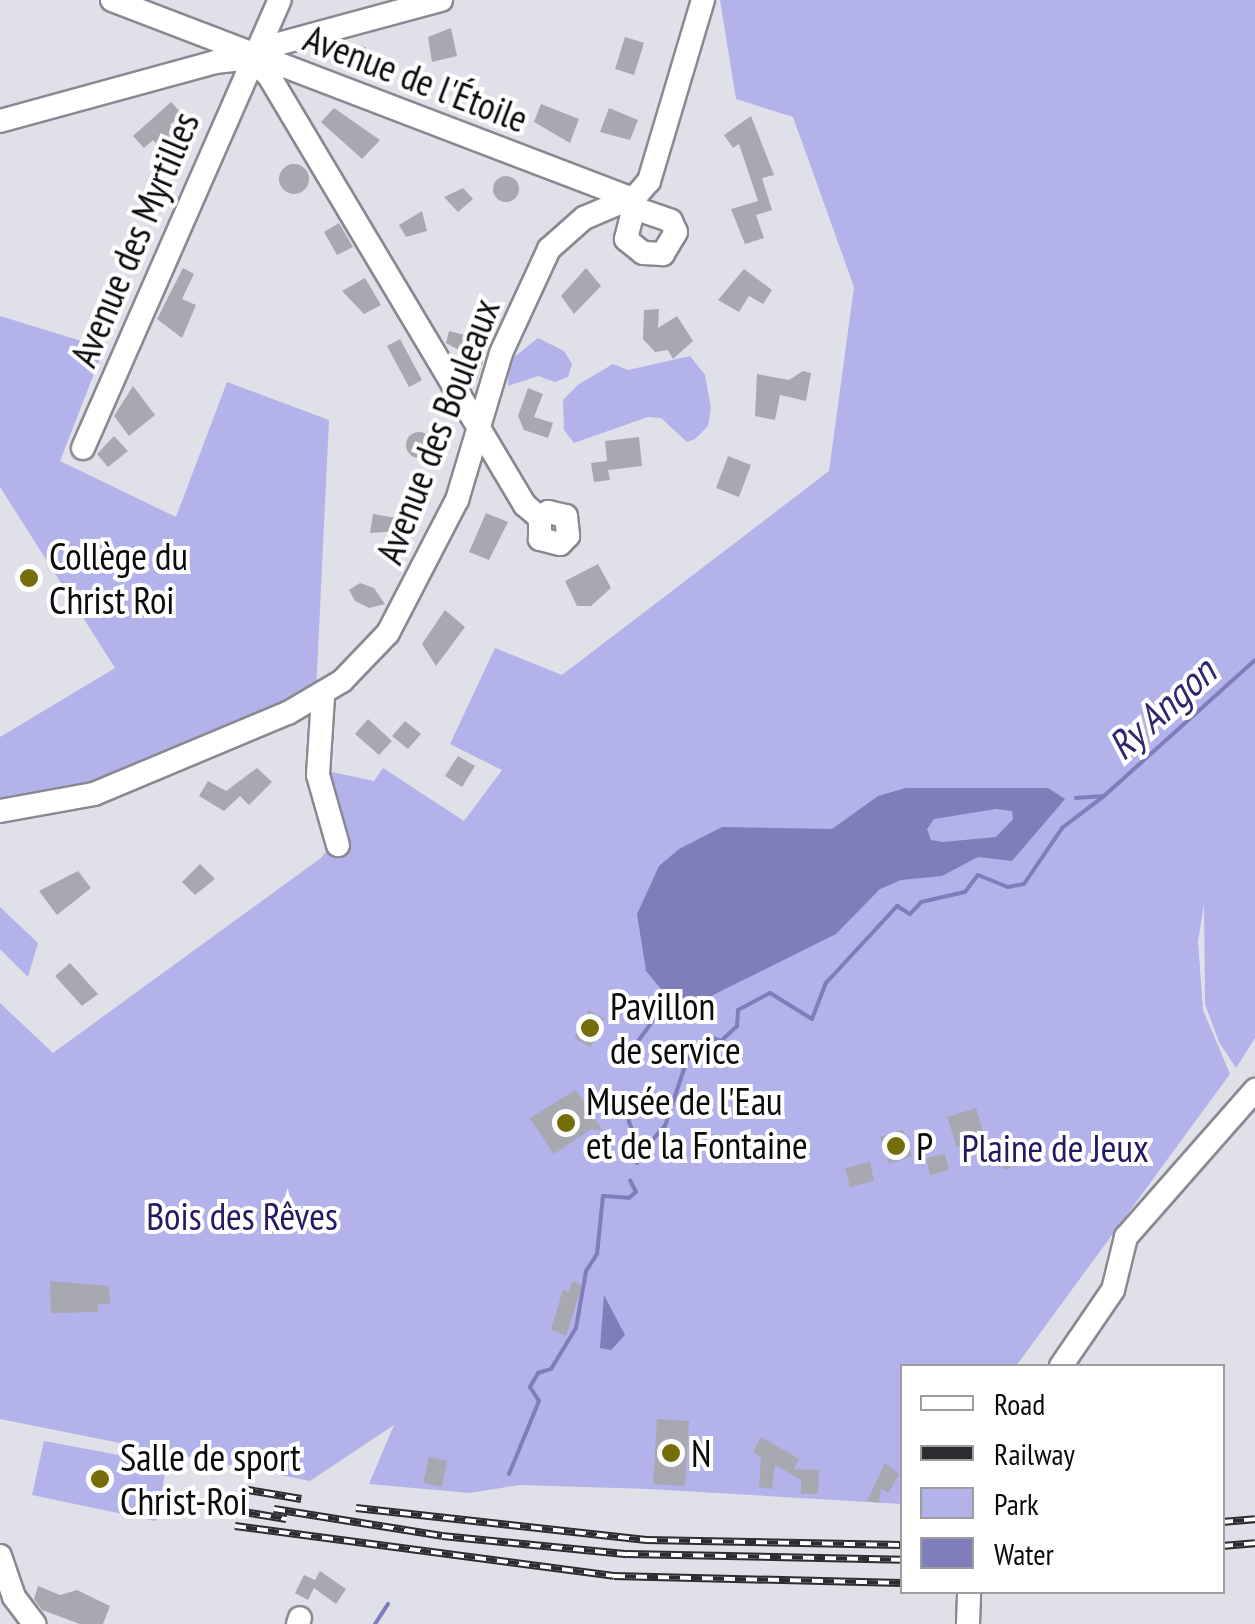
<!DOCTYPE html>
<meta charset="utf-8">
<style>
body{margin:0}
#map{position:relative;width:1255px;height:1624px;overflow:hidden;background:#e0e0e9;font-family:"PT Sans Narrow",sans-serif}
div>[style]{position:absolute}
.green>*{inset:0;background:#b3b2eb}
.water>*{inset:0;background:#807dbb}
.stream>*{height:4px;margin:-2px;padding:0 2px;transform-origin:2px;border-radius:2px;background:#807dbb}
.building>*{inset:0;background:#a8a8b1}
.round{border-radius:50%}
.roads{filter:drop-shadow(2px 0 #898991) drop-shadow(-2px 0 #898991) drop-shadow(0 2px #898991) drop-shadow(0 -2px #898991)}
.minor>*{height:22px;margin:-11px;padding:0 11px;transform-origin:11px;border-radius:11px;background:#fff}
.rail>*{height:8px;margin-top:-4px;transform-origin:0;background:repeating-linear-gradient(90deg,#fff 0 11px,#2d2d31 0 22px);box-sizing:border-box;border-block:2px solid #2d2d31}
.dots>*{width:28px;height:28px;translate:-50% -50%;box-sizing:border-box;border:5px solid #fff;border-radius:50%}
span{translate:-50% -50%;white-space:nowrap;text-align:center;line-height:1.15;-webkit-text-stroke:8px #fff;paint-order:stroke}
.street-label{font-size:38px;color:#0b0b0e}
.poi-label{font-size:38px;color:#0b0b0e}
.left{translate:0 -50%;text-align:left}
.park-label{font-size:38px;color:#271862}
.water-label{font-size:40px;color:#322671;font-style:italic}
.legend{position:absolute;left:900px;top:1364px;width:325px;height:230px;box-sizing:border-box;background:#fff;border:2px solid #9d9d9f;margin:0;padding:12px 18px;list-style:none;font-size:30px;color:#0b0b0e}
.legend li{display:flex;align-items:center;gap:20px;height:50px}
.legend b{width:50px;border:2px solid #9d9d9f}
</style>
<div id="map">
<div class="green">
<i style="clip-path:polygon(720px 0,1255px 0,1255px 1038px,1236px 1068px,1219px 1042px,1205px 1004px,1204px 904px,1198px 941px,1203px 1010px,1230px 1074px,1016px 1366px,902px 1366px,902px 1504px,649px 1489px,519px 1485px,469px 1493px,369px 1484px,394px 1425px,310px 1481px,0 1419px,0 1003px,53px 1053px,321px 858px,332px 844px,313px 768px,374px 781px,383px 768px,464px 821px,502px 770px,450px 744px,495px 648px,562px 675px,829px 471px,854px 287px,793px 117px,736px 99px)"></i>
<i style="clip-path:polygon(0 316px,104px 348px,60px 461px,176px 517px,227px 382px,329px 420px,316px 692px,129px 789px,67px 811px,0 816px,0 737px,115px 668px,0 487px)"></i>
<i style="clip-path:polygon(538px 338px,564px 351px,572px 364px,568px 377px,555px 382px,538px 376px,508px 386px,509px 361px)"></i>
<i style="clip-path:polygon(690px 356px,705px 375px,711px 408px,708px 426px,695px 439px,687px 442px,661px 418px,648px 417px,574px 443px,564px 430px,563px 400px,579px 384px,613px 364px,628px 370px)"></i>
<i style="clip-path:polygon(0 907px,38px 943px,28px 977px,0 949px)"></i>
<i style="clip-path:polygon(44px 1441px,167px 1464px,156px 1521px,32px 1495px)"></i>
</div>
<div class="water">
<i style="clip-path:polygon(evenodd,906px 788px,1048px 788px,1065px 799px,1012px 861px,978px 857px,942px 876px,901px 880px,880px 889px,836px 934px,699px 1002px,669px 999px,646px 971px,637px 914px,659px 866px,679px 849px,722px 827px,832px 829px,878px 796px,906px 788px,996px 809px,1012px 811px,1013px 819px,996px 837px,943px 842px,931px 840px,927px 829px,934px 819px,996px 809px)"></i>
<i style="clip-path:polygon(604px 1295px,625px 1335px,611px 1350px,600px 1348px)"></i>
</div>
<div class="stream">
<i style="left:1076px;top:798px;width:28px;rotate:-4deg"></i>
<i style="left:1104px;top:796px;width:203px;rotate:-42deg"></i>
<i style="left:630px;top:1052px;width:66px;rotate:-53.7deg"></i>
<i style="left:628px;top:1098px;width:24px;rotate:88deg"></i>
<i style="left:629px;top:1122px;width:33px;rotate:67deg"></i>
<i style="left:642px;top:1152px;width:12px;rotate:114deg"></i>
<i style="left:642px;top:1152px;width:35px;rotate:-49deg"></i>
<i style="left:665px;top:1126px;width:70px;rotate:-71.6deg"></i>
<i style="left:687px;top:1060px;width:21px;rotate:-53deg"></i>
<i style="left:700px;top:1043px;width:12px;rotate:-31deg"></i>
<i style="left:710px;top:1037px;width:12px;rotate:20deg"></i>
<i style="left:721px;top:1041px;width:22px;rotate:-43deg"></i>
<i style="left:737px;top:1026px;width:16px;rotate:-86deg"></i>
<i style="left:738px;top:1010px;width:36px;rotate:-28deg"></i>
<i style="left:770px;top:993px;width:49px;rotate:31.8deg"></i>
<i style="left:812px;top:1019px;width:39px;rotate:-69deg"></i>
<i style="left:826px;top:983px;width:105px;rotate:-47.3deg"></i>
<i style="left:897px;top:906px;width:15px;rotate:32deg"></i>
<i style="left:910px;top:914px;width:16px;rotate:-47deg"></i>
<i style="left:921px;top:902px;width:45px;rotate:-12.8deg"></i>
<i style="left:965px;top:892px;width:21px;rotate:-53deg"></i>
<i style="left:978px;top:875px;width:32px;rotate:22deg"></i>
<i style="left:1008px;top:887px;width:16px;rotate:-11deg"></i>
<i style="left:1024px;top:884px;width:68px;rotate:-55.8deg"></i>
<i style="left:1062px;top:828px;width:53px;rotate:-37.3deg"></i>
<i style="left:509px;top:1474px;width:79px;rotate:-67.7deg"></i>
<i style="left:539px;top:1401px;width:17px;rotate:-123deg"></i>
<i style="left:530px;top:1387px;width:16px;rotate:-60deg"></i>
<i style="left:538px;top:1373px;width:14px;rotate:-17deg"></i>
<i style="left:551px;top:1369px;width:48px;rotate:-58.6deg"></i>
<i style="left:576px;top:1328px;width:58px;rotate:-80deg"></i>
<i style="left:586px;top:1271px;width:20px;rotate:-57deg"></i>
<i style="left:597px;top:1254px;width:58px;rotate:-84.1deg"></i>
<i style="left:603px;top:1196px;width:26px;rotate:4deg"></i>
<i style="left:629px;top:1198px;width:9px;rotate:-41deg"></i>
<i style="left:636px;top:1192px;width:13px;rotate:-117deg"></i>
<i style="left:375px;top:1624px;width:24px;rotate:-57deg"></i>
</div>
<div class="building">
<i style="clip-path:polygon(451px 28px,457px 56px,432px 62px,428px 37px)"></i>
<i style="clip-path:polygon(625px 37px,644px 43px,634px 75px,615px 69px)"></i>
<i style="clip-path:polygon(347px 45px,366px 47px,365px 70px,345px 68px)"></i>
<i style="clip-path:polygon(171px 102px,182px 114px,170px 125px,176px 133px,160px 148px,153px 140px,144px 148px,133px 136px)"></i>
<i style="clip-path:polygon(541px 104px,579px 119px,570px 143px,534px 122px)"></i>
<i style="clip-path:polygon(334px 108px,380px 140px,362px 159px,321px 122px)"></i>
<i style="clip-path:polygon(609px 108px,638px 120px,630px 140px,600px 132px)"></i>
<i style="clip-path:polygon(751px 116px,774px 175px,762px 178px,772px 210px,756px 215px,764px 238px,745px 244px,731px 209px,758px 201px,739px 144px,733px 148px,724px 135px)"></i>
<i class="round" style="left:279px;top:164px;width:30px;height:30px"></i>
<i class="round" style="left:493px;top:176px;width:26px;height:26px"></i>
<i style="clip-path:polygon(463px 188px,473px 199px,458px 212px,444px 197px)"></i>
<i style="clip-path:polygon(422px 211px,427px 231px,406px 237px,399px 225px)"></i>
<i style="clip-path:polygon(339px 223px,353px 247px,337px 255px,324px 232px)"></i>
<i style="clip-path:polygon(183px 268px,194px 274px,182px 299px,196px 305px,182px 338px,157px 319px)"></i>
<i style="clip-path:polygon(586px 268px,601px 286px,574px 314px,561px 296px)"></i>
<i style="clip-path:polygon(744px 269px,772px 290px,763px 304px,749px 296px,739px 312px,718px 300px)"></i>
<i style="clip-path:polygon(365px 278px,381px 305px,364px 314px,342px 291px)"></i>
<i style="clip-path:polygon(98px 302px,122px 312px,113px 333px,96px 326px,99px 319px,92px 316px)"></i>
<i style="clip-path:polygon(659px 309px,658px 328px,677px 316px,693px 341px,673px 359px,668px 350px,655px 352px,643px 339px,644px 310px)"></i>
<i style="clip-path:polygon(449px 331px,473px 337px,485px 355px,477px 380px,464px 373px,462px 352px,446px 343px)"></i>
<i style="clip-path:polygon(400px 339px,422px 380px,409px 387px,387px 346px)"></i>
<i style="clip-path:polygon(803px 371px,811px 373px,806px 401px,780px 395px,775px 420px,755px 416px,757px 374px,789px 380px)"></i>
<i style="clip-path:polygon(133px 386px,155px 415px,129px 436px,114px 416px)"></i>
<i style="clip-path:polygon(528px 388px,543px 394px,534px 417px,553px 423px,548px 438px,524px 430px,518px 416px)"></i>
<i class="round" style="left:406px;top:432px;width:26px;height:26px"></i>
<i style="clip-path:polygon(114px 436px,128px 451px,108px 467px,97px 454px)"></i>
<i style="clip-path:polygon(639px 437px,642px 466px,608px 470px,610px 480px,594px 482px,591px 463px,607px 461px,605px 441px)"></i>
<i style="clip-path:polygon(728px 456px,751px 465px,739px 497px,716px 488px)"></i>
<i style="clip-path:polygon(486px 513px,508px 522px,489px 560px,469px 552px)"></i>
<i style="clip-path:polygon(373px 514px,402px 519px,400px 531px,370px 533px)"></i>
<i style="clip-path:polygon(598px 564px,611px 588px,591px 606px,577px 606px,565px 581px)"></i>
<i style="clip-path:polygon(360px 583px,374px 588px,385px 604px,369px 608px,355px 601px,349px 590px)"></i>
<i style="clip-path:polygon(445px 610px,465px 627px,436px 666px,422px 644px)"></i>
<i style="clip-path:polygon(368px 719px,392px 741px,379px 755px,355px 734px)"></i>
<i style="clip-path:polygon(405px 721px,421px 734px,408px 749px,392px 736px)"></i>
<i style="clip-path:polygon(458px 756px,475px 766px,462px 787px,445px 776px)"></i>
<i style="clip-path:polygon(257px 768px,272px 782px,249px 805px,240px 796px,224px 811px,199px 796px,208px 781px,226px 791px)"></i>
<i style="clip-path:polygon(200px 864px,215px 879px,195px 895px,182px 882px)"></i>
<i style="clip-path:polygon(78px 871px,91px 888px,57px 915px,39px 891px)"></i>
<i style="clip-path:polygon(70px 963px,98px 994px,82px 1006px,55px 976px)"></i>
<i style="clip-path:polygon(589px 1010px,605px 1019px,590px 1047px,574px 1038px)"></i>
<i style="clip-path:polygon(576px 1090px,603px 1131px,591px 1129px,554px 1154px,530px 1118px)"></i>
<i style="clip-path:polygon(976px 1108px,984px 1135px,1001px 1148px,1014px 1145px,1021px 1163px,1004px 1170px,999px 1156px,975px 1143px,957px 1147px,947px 1117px)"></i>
<i style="clip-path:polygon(903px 1129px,912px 1156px,889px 1164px,880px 1137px)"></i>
<i style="clip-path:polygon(945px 1154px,949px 1170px,930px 1175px,926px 1158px)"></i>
<i style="clip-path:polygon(870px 1162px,874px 1181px,850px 1187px,845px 1168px)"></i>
<i style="clip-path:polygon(50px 1281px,109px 1286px,110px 1304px,98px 1304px,98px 1312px,51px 1313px)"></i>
<i style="clip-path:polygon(573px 1281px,582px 1285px,566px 1336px,551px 1329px,563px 1290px,568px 1292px)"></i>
<i style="clip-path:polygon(657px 1419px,689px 1421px,685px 1486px,653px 1484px)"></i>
<i style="clip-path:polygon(761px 1437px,799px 1459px,794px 1469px,819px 1470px,818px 1494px,801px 1494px,801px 1480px,775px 1465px,772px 1489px,759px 1487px,761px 1457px,753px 1452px)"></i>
<i style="clip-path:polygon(429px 1457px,447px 1461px,442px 1487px,423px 1483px)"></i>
<i style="clip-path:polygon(885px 1463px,899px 1474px,889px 1493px,881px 1489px,879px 1503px,867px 1501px)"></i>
<i style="clip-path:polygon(320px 1571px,346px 1589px,336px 1604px,314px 1588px,308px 1600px,295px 1593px,304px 1575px,315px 1580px)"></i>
<i style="clip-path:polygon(38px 1586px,60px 1595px,77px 1590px,110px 1606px,103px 1624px,80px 1624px,42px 1610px,34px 1599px)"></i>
</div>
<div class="roads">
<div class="minor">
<i style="left:112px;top:0;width:551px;rotate:20.93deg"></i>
<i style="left:627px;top:197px;width:13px;rotate:58deg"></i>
<i style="left:634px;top:208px;width:39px;rotate:19deg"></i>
<i style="left:671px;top:221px;width:12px;rotate:66deg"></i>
<i style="left:676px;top:232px;width:26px;rotate:121deg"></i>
<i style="left:663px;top:254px;width:20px;rotate:-177deg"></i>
<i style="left:643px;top:253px;width:22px;rotate:-141deg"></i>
<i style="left:626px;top:239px;width:32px;rotate:-76deg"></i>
<i style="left:252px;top:58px;width:25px;rotate:47deg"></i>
<i style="left:269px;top:76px;width:500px;rotate:59.2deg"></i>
<i style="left:525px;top:505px;width:20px;rotate:41deg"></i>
<i style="left:540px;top:518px;width:10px;rotate:-37deg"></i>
<i style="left:548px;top:512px;width:18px;rotate:13deg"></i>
<i style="left:566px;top:516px;width:20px;rotate:84deg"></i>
<i style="left:568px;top:536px;width:11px;rotate:135deg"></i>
<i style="left:560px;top:544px;width:21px;rotate:-166deg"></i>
<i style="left:540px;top:539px;width:21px;rotate:-90deg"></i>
<i style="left:0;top:121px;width:223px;rotate:-15.3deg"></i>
<i style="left:215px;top:62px;width:37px;rotate:-6deg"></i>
<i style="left:252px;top:58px;width:30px;rotate:-28deg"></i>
<i style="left:278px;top:44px;width:169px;rotate:-15.1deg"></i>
<i style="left:83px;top:448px;width:489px;rotate:-66.3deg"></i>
<i style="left:323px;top:697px;width:78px;rotate:93.7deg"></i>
<i style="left:318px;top:775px;width:73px;rotate:74.1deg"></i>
<i style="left:0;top:811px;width:96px;rotate:-10.3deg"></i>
<i style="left:94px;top:794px;width:210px;rotate:-22.7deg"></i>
<i style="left:288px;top:713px;width:63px;rotate:-30.7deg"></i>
<i style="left:342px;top:681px;width:66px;rotate:-46.2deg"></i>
<i style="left:388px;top:633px;width:150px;rotate:-62.6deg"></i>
<i style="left:457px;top:500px;width:153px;rotate:-73.3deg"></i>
<i style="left:501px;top:353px;width:115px;rotate:-65.2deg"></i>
<i style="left:549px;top:249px;width:47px;rotate:-41.5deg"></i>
<i style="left:584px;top:218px;width:56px;rotate:-22.9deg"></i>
<i style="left:636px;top:196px;width:20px;rotate:-49deg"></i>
<i style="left:649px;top:181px;width:189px;rotate:-73.4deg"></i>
<i style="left:1061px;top:1366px;width:92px;rotate:-55.6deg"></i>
<i style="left:1113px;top:1290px;width:55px;rotate:-76.2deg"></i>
<i style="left:1126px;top:1237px;width:196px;rotate:-48.7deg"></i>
<i style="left:0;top:1556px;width:43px;rotate:71.1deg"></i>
<i style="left:14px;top:1597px;width:34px;rotate:53deg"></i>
<i style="left:298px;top:1624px;width:6px;rotate:-72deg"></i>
<i style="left:968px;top:1624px;width:32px;rotate:-88deg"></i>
</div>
</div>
<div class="rail">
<i style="left:242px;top:1489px;width:60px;rotate:9.6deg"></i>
<i style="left:356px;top:1508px;width:292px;rotate:6.3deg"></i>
<i style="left:646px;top:1540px;width:256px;rotate:1.1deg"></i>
<i style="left:274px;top:1509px;width:170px;rotate:9.1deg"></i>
<i style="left:442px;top:1536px;width:186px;rotate:5.6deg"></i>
<i style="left:627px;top:1554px;width:275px;rotate:1.2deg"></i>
<i style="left:238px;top:1511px;width:49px;rotate:9.5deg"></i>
<i style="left:1222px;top:1522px;width:33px;rotate:-5deg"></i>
<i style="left:235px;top:1526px;width:382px;rotate:7.5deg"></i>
<i style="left:614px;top:1576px;width:288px;rotate:1.4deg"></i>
<i style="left:1222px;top:1546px;width:33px;rotate:-5deg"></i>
</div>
<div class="dots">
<i style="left:29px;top:578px;background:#746d0a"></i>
<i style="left:590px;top:1028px;background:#746d0a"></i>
<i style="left:566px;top:1123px;background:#746d0a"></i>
<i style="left:896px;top:1146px;background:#746d0a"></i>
<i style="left:671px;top:1453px;background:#746d0a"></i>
<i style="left:100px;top:1479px;background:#746d0a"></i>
</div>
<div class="street-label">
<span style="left:416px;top:78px;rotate:21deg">Avenue de l'Étoile</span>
<span style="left:134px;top:239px;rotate:-67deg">Avenue des Myrtilles</span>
<span style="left:437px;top:431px;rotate:-69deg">Avenue des Bouleaux</span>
</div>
<div class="poi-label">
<span class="left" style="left:49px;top:578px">Collège du<br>Christ Roi</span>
<span class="left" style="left:610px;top:1028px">Pavillon<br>de service</span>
<span class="left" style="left:586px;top:1123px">Musée de l'Eau<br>et de la Fontaine</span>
<span class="left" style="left:916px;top:1146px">P</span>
<span class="left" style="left:691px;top:1453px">N</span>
<span class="left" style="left:120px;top:1479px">Salle de sport<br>Christ-Roi</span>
</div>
<div class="park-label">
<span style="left:1055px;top:1148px">Plaine de Jeux</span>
<span style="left:242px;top:1216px">Bois des Rêves</span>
</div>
<div class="water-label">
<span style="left:1161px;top:708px;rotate:-42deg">Ry Angon</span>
</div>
<ul class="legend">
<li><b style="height:12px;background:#fff"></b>Road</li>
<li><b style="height:12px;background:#2d2d31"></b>Railway</li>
<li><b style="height:28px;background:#b3b2eb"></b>Park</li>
<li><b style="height:28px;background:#807dbb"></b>Water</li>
</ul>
</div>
